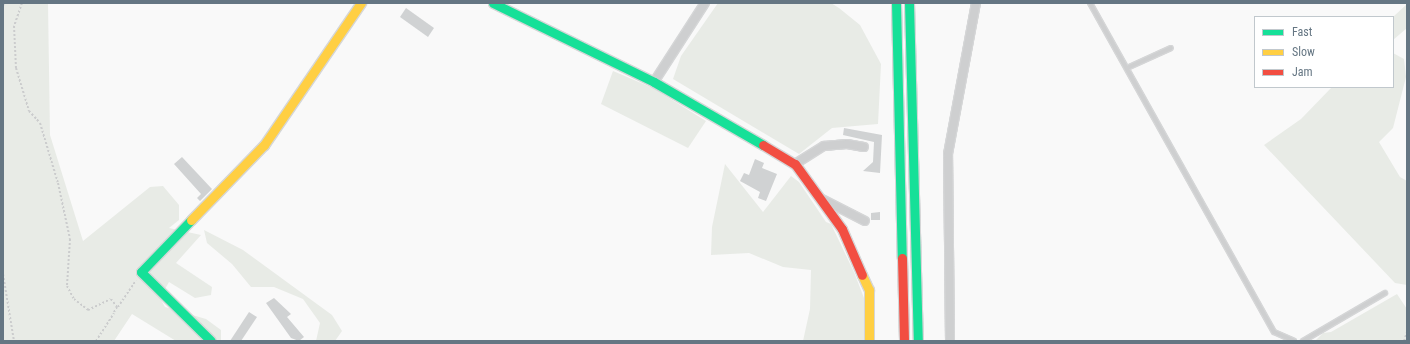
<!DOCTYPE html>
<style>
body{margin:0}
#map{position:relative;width:1410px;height:344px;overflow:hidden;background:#f9f9f9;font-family:"Roboto Condensed",sans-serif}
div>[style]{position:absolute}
.green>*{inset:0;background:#e8ebe6}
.building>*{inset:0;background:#d0d2d3}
.path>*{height:2px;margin-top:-1px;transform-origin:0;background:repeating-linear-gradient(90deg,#cbcccd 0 2px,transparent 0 4px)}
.roads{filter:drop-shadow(1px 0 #d5d6d7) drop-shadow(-1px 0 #d5d6d7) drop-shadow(0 1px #d5d6d7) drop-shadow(0 -1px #d5d6d7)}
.lane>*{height:4px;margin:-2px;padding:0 2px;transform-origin:2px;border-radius:2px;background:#cecfd0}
.street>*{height:8px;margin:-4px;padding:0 4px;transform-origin:4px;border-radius:4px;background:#cecfd0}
.fast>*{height:9px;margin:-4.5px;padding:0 4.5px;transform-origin:4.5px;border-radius:4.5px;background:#16e098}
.slow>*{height:9px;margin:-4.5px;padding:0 4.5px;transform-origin:4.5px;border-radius:4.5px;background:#ffcf43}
.jam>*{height:9px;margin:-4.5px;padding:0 4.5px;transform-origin:4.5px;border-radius:4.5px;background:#f24e42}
span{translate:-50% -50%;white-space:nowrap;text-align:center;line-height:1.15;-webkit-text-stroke:4px #fff;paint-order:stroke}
.frame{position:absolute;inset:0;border:4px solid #657683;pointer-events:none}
.legend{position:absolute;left:1254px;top:16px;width:140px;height:72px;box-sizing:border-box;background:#fff;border:1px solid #c1c8cd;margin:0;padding:5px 7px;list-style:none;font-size:12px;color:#657683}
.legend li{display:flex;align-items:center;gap:8px;height:20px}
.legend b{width:20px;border:1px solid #c1c8cd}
</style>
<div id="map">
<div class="green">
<i style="clip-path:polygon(3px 3px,48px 3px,50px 135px,83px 241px,150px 187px,163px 186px,179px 205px,179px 220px,169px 228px,201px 235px,176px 263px,212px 287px,211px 295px,195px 298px,169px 282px,160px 298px,165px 307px,206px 319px,221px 330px,221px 341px,176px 341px,132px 314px,114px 341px,3px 341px)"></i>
<i style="clip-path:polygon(718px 3px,831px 3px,839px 8px,860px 25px,881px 64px,878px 124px,832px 128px,799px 154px,673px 79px,681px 56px)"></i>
<i style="clip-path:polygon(1407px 4px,1407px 28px,1393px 40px,1393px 17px)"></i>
<i style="clip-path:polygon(1393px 53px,1404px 59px,1406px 77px,1393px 128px,1379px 142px,1400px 177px,1407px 181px,1407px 285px,1395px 283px,1264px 145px,1301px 119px,1332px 87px,1393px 87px)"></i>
<i style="clip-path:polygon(613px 71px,653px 88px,706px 121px,688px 148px,601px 104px)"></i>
<i style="clip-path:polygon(725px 164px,763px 212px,791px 176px,799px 182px,826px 222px,831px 224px,854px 272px,864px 298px,864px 341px,803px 341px,810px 309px,811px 270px,783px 267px,749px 253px,711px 255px,712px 227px)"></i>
<i style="clip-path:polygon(204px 230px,243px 250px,332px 315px,342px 331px,335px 341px,316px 341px,320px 323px,303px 299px,274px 287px,251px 287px,232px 264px,207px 243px)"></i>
<i style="clip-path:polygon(1397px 294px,1407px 309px,1407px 341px,1315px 341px,1323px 333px,1331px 332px)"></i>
</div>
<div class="building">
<i style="clip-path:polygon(406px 8px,434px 28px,428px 37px,400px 17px)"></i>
<i style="clip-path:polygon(844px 128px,882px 135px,880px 173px,863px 171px,873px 162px,874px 142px,843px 135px)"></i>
<i style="clip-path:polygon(182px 157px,212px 189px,200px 201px,197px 198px,201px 194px,174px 164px)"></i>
<i style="clip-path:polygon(755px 159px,764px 163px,762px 168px,777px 174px,766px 201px,758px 198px,760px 192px,740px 181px,744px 173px,749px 175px)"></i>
<i style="clip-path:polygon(880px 212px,880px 220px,871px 220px,871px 213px)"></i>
<i style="clip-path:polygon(274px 298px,291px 314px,287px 317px,304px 337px,299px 341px,291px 338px,266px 303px)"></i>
<i style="clip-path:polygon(249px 312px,257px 317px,241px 341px,230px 341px)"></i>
</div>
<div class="path">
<i style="left:22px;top:3px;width:24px;rotate:109deg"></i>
<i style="left:14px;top:26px;width:42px;rotate:87.3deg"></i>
<i style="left:16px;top:68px;width:45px;rotate:73.2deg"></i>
<i style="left:29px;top:111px;width:16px;rotate:47deg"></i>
<i style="left:40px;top:123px;width:63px;rotate:73.3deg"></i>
<i style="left:58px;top:183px;width:57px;rotate:77.9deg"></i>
<i style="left:70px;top:239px;width:47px;rotate:93.7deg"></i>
<i style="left:67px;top:286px;width:15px;rotate:62deg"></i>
<i style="left:74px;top:299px;width:18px;rotate:38deg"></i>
<i style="left:88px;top:310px;width:25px;rotate:-26deg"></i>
<i style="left:111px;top:299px;width:10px;rotate:53deg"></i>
<i style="left:117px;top:307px;width:6px;rotate:121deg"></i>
<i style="left:3px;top:6px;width:3px;rotate:-72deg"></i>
<i style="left:3px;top:274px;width:68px;rotate:80.7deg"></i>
<i style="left:118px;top:307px;width:32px;rotate:-56deg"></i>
<i style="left:96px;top:341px;width:33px;rotate:-57deg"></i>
<i style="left:1404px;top:341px;width:9px;rotate:-72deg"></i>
</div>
<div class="roads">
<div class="lane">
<i style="left:1090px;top:3px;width:377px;rotate:60.8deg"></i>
<i style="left:1274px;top:332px;width:22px;rotate:24deg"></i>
<i style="left:1127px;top:68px;width:48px;rotate:-24.4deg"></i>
<i style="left:1303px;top:341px;width:95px;rotate:-30.3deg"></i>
</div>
<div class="street">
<i style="left:654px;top:82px;width:94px;rotate:-57.2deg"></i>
<i style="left:795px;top:164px;width:34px;rotate:-32deg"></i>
<i style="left:824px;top:146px;width:23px;rotate:-5deg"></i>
<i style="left:847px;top:144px;width:17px;rotate:10deg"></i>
<i style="left:822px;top:199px;width:48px;rotate:27.1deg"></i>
<i style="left:950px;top:341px;width:187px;rotate:-90.6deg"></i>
<i style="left:948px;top:154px;width:154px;rotate:-79.5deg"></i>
</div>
<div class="fast">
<i style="left:493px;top:3px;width:179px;rotate:26.1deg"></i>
<i style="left:654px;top:82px;width:126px;rotate:30deg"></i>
<i style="left:896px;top:3px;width:255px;rotate:88.7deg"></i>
<i style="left:909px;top:3px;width:338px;rotate:88.5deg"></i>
<i style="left:191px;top:220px;width:72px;rotate:133.9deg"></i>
<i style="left:141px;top:272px;width:98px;rotate:44.6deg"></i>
</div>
<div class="slow">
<i style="left:191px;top:220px;width:105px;rotate:-45.8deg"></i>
<i style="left:264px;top:145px;width:172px;rotate:-55.7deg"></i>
<i style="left:862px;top:275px;width:17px;rotate:65deg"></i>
<i style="left:869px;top:290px;width:51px;rotate:90deg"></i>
</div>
<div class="jam">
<i style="left:763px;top:145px;width:37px;rotate:31deg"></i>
<i style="left:795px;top:164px;width:80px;rotate:54.1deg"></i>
<i style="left:842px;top:229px;width:50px;rotate:66.5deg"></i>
<i style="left:902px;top:258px;width:83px;rotate:88.6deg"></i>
</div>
</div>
<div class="frame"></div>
<ul class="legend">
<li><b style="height:5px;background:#16e098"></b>Fast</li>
<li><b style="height:5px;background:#ffcf43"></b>Slow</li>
<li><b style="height:5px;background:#f24e42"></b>Jam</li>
</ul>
</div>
